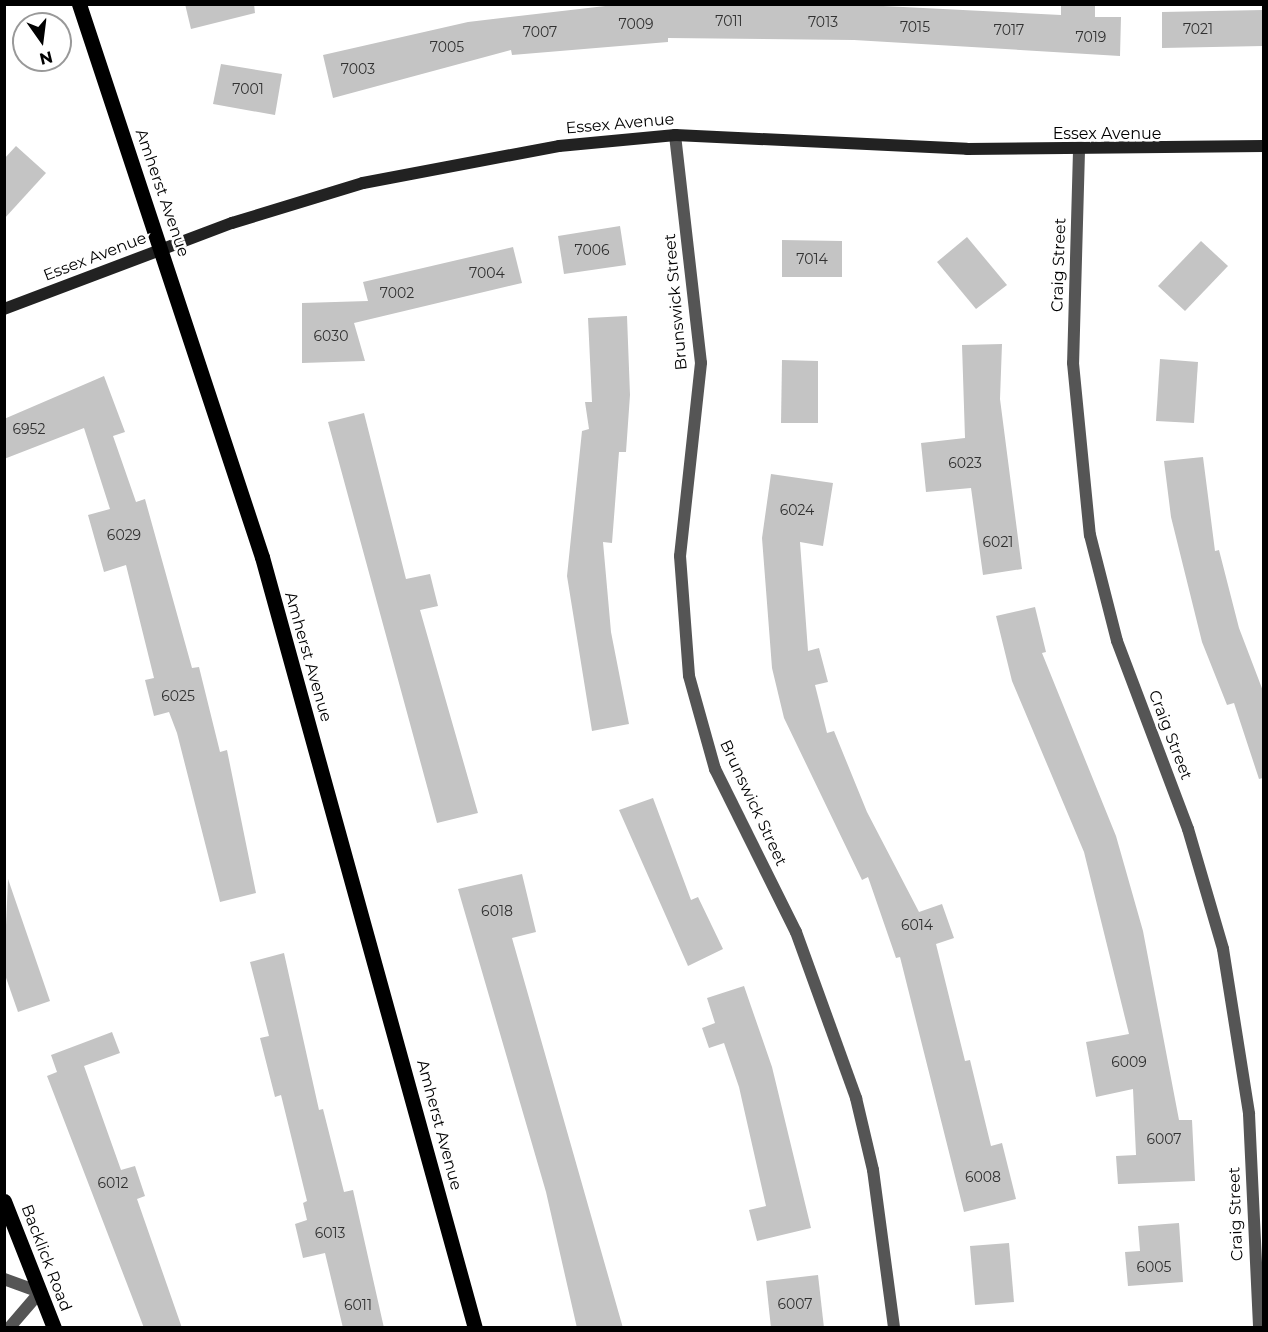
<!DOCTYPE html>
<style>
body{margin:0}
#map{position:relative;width:1268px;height:1332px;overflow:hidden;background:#fff;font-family:Montserrat,sans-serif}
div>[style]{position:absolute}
.building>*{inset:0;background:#c4c4c4}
.street>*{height:12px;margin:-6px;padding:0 6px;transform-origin:6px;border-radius:6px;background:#555}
.secondary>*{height:12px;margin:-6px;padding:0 6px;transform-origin:6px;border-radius:6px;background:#222}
.primary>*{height:15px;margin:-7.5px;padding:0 7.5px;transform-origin:7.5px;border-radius:7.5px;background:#000}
span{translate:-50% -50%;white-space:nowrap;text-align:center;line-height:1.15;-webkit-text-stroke:5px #fff;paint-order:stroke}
.number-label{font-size:14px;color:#313131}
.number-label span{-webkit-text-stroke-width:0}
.street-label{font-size:16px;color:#000}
.frame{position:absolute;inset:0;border:6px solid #000;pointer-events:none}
.north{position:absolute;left:12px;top:12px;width:60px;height:60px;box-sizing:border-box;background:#fff;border:2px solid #999;border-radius:50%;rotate:166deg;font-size:16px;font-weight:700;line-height:24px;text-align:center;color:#000}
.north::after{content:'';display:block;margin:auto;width:21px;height:27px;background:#000;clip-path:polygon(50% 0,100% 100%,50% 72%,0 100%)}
</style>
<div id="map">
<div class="building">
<i style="clip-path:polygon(185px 4px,254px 4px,255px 13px,191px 29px)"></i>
<i style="clip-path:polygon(843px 4px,1061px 15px,1061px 4px,1095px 4px,1095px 17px,1121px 17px,1120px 56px,854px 40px,668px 38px,668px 42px,512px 55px,511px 50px,333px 98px,323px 55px,468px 22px,614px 5px)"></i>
<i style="clip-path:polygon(1263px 10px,1263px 46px,1162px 48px,1162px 12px)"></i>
<i style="clip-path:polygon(221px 64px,282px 74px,275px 115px,213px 104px)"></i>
<i style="clip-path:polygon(16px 146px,46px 173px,4px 219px,4px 159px)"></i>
<i style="clip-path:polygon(620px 226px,626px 265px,564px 274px,558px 236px)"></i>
<i style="clip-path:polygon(967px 237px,1007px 285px,976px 309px,937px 262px)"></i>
<i style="clip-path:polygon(782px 240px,842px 241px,842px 277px,782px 277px)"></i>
<i style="clip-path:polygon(1201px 241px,1228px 266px,1185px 311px,1158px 286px)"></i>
<i style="clip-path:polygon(513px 247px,522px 283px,354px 323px,365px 361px,302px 363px,302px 303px,368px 301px,363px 282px)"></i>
<i style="clip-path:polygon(627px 316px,630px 395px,626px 452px,619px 452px,612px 543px,603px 542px,611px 632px,629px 724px,592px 731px,567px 576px,582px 431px,589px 429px,585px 402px,592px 402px,588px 318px)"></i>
<i style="clip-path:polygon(1002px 344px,1000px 399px,1022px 569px,983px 575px,971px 488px,926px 492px,921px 443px,965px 438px,962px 345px)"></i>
<i style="clip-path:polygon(1160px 359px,1198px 362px,1194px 423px,1156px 421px)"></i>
<i style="clip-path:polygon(782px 360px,818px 361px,818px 423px,781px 423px)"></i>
<i style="clip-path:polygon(104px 376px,125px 432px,113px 436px,136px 502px,145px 499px,192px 668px,199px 667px,220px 752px,227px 750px,256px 893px,220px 902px,177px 733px,169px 712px,154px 716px,145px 680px,154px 678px,126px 565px,104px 572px,88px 515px,110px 509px,84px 428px,4px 459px,4px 419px)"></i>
<i style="clip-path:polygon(364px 413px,406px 579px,430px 574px,438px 606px,420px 610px,478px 813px,437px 823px,328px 422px)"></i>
<i style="clip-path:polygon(1203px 457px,1215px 551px,1219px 550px,1239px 628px,1263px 691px,1263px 778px,1259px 779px,1234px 703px,1227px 705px,1202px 642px,1171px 517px,1164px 461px)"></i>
<i style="clip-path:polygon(771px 474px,833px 483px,823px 546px,800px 542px,808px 651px,819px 648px,828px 682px,815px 685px,827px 733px,834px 731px,867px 812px,919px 912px,942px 904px,954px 938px,936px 944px,965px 1061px,970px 1060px,991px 1146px,1002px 1143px,1016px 1199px,964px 1212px,900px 957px,896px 958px,868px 877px,862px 880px,784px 718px,772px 668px,762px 538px)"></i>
<i style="clip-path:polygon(1035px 607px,1046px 652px,1042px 653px,1116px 836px,1143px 931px,1179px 1120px,1192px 1120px,1195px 1181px,1118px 1184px,1116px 1156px,1136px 1155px,1133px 1089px,1096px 1097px,1086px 1042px,1129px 1034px,1084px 852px,1012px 681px,996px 616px)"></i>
<i style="clip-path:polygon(653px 798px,691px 900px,698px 897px,723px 949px,688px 966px,619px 810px)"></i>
<i style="clip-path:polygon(522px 874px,536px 932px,512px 938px,623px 1328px,577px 1328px,546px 1192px,458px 889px)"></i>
<i style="clip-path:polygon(8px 879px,50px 1001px,18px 1012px,4px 972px)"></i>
<i style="clip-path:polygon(284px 953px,319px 1110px,323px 1109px,344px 1192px,353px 1190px,384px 1328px,343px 1328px,325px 1253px,303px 1258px,295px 1224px,307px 1220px,303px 1203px,307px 1201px,281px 1095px,275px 1097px,260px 1038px,269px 1036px,250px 962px)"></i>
<i style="clip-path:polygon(744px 986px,772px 1067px,811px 1228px,757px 1241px,749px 1210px,766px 1206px,739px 1087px,724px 1043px,709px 1048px,702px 1028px,715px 1023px,707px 998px)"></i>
<i style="clip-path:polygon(112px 1032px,120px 1053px,84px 1066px,121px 1170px,135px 1166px,145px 1196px,137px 1199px,182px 1328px,144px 1328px,47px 1076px,57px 1072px,51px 1055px)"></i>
<i style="clip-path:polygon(1179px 1223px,1183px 1282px,1128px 1286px,1125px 1252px,1140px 1251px,1138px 1226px)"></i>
<i style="clip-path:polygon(1009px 1243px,1014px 1302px,975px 1305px,970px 1246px)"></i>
<i style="clip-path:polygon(818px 1275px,824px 1328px,771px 1328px,766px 1281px)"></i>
</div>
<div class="street">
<i style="left:675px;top:135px;width:229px;rotate:83.5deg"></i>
<i style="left:701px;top:363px;width:194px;rotate:96.2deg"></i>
<i style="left:680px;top:556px;width:120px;rotate:85.7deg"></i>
<i style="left:689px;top:676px;width:97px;rotate:74.4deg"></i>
<i style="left:715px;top:769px;width:182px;rotate:63.6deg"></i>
<i style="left:796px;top:932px;width:177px;rotate:70.1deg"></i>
<i style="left:856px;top:1098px;width:74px;rotate:76.7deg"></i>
<i style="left:873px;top:1170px;width:159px;rotate:82.4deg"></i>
<i style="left:1079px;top:151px;width:212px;rotate:91.6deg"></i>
<i style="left:1073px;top:363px;width:173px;rotate:84.4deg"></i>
<i style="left:1090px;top:535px;width:109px;rotate:75.7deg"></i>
<i style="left:1117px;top:641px;width:201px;rotate:69.3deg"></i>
<i style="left:1188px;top:829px;width:125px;rotate:73.7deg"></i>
<i style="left:1223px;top:949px;width:167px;rotate:81deg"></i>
<i style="left:1249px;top:1114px;width:214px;rotate:87.3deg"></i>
<i style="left:4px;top:1279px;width:38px;rotate:20deg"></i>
<i style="left:40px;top:1292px;width:48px;rotate:130.7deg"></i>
</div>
<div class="secondary">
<i style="left:4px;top:309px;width:244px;rotate:-20.7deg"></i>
<i style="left:232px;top:223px;width:137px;rotate:-17deg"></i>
<i style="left:363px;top:183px;width:199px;rotate:-10.7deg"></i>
<i style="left:559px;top:146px;width:117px;rotate:-5.4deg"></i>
<i style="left:675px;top:135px;width:292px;rotate:2.7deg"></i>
<i style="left:967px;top:149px;width:297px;rotate:-0.6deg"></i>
</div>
<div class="primary">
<i style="left:79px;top:4px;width:582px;rotate:71.69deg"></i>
<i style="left:262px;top:557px;width:800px;rotate:74.56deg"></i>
<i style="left:4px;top:1201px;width:136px;rotate:68.5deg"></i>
</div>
<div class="number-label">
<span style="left:729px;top:21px">7011</span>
<span style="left:823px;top:22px">7013</span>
<span style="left:636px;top:24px">7009</span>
<span style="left:915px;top:27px">7015</span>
<span style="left:1198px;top:29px">7021</span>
<span style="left:1009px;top:30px">7017</span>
<span style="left:540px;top:32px">7007</span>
<span style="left:1091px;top:37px">7019</span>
<span style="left:447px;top:47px">7005</span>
<span style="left:358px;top:69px">7003</span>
<span style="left:248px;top:89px">7001</span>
<span style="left:592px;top:250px">7006</span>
<span style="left:812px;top:259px">7014</span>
<span style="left:487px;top:273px">7004</span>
<span style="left:397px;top:293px">7002</span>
<span style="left:331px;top:336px">6030</span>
<span style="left:29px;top:429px">6952</span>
<span style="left:965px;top:463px">6023</span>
<span style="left:797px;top:510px">6024</span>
<span style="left:124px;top:535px">6029</span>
<span style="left:998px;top:542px">6021</span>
<span style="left:178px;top:696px">6025</span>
<span style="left:497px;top:911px">6018</span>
<span style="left:917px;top:925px">6014</span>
<span style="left:1129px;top:1062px">6009</span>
<span style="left:1164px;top:1139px">6007</span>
<span style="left:983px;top:1177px">6008</span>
<span style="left:113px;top:1183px">6012</span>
<span style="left:330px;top:1233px">6013</span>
<span style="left:1154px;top:1267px">6005</span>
<span style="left:795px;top:1304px">6007</span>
<span style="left:358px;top:1305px">6011</span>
</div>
<div class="street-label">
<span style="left:620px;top:124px;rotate:-5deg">Essex Avenue</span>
<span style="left:1107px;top:134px">Essex Avenue</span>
<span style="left:162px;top:193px;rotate:71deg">Amherst Avenue</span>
<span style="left:95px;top:257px;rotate:-21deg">Essex Avenue</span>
<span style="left:1059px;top:265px;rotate:-88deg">Craig Street</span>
<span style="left:676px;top:302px;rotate:-95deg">Brunswick Street</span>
<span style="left:308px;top:657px;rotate:74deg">Amherst Avenue</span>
<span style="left:1170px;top:735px;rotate:69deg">Craig Street</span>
<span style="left:753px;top:803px;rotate:65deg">Brunswick Street</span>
<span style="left:439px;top:1125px;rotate:75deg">Amherst Avenue</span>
<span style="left:1236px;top:1214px;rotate:-92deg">Craig Street</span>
<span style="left:46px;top:1258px;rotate:69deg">Backlick Road</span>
</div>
<div class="frame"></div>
<div class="north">N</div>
</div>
